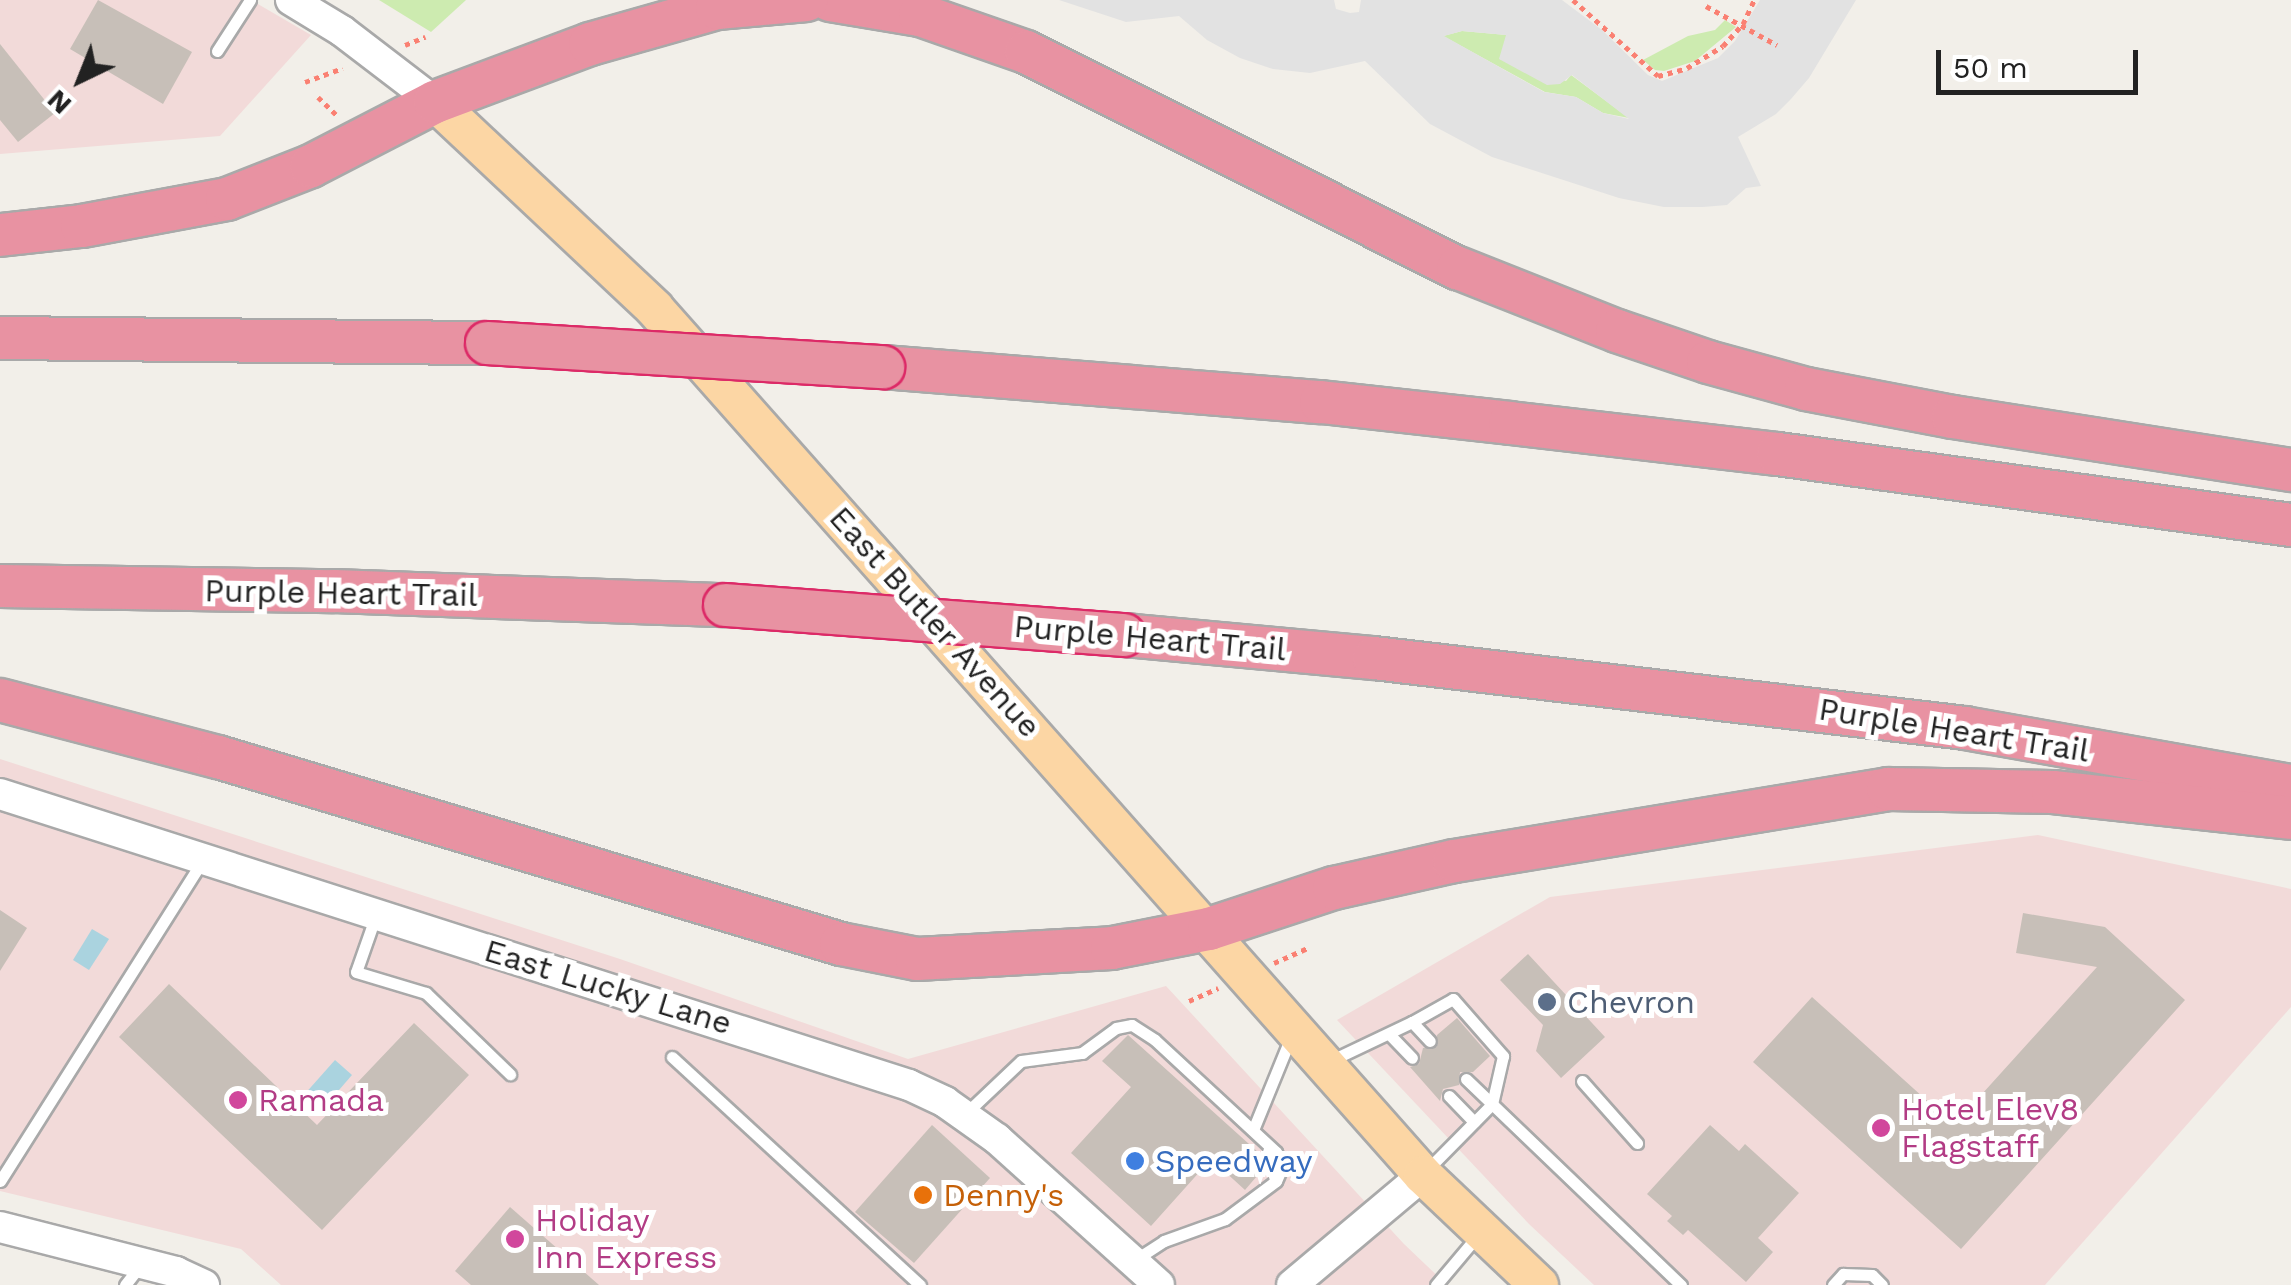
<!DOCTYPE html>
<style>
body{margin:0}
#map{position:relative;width:2291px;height:1285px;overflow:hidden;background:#f2efe9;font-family:"Work Sans",sans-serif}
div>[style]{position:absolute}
.commercial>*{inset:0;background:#f2dad9}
.grass>*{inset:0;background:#cdebb0}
.parking>*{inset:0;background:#e2e2e2}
.water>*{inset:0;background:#aad3df}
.building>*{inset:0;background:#c7bfb8}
.path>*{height:5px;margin-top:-2.5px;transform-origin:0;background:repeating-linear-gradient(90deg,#fa8072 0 5px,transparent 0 10px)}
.roads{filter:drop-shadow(2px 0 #a9a9a9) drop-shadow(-2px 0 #a9a9a9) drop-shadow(0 2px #a9a9a9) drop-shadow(0 -2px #a9a9a9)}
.service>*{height:11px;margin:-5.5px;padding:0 5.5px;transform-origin:5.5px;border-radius:5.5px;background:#fff}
.tertiary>*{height:30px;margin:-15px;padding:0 15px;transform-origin:15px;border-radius:15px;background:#fff}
.primary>*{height:38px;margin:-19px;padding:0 19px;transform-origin:19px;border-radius:19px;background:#fcd6a4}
.motorway>*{height:42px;margin:-21px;padding:0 21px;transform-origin:21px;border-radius:21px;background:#e892a2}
.bridges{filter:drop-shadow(2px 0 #dc2a67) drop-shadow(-2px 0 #dc2a67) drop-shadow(0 2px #dc2a67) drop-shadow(0 -2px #dc2a67)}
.motorway-bridge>*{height:42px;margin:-21px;padding:0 21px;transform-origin:21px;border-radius:21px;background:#e892a2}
.dots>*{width:28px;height:28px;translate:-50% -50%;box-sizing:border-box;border:5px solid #fff;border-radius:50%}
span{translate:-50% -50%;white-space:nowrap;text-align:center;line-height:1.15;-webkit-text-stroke:10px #fff;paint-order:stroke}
.street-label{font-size:32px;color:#222}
.service-label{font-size:32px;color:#4e5e75}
.left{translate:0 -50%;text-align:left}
.hotel-label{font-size:32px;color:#b23c85}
.shop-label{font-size:32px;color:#366cbe}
.food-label{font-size:32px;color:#c56008}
.north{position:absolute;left:30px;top:30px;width:100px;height:100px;-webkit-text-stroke:8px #fff;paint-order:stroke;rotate:223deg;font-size:28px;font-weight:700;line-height:40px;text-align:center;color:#222}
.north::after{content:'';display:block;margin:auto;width:35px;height:45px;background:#222;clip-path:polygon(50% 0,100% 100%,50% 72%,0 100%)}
.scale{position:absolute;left:1936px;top:50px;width:202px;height:45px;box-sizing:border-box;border:5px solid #222;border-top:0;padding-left:12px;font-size:30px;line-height:35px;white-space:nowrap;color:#222;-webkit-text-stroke:8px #fff;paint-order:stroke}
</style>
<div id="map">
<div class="commercial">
<i style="clip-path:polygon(0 0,251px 0,311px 35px,220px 136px,0 154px)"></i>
<i style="clip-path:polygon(0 759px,620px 959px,908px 1059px,1166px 986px,1404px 1244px,1447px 1285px,281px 1285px,241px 1249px,0 1191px)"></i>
<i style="clip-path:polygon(2038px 835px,2291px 889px,2291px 1007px,2045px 1285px,1594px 1285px,1529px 1224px,1337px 1020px,1550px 897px)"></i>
</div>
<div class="grass">
<i style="clip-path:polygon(379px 0,466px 0,431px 32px)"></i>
<i style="clip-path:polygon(1725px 20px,1736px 27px,1695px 61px,1664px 71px,1655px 70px,1643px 60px,1688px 36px,1715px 30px)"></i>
<i style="clip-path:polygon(1462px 31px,1507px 35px,1500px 59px,1566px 81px,1571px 75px,1629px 118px,1603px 113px,1576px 97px,1545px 92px,1443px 36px)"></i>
</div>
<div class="parking">
<i style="clip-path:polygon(evenodd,1059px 0,1334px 0,1336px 9px,1350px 13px,1359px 12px,1361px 0,1562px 0,1602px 30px,1648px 75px,1662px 81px,1718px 58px,1735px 41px,1760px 0,1856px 0,1809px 78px,1791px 99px,1776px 114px,1738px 137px,1761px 186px,1746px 188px,1727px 205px,1703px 207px,1664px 207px,1619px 198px,1492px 157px,1430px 124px,1365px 61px,1310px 73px,1273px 69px,1240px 58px,1207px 40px,1179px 16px,1126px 22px,1059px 0,1462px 31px,1506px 35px,1499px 59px,1547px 85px,1560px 84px,1572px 75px,1629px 119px,1603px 113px,1576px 97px,1544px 92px,1444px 36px,1462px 31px)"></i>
</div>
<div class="water">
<i style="clip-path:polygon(92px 929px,109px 939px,89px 970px,73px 960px)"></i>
<i style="clip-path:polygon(335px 1060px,352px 1075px,320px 1112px,303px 1096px)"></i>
</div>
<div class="building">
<i style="clip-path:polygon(98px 0,192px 52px,163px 104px,70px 49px)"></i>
<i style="clip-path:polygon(0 44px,55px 113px,18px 142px,0 120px)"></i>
<i style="clip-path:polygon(0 910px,27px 928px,0 971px)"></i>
<i style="clip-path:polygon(2023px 913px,2105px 927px,2185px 1000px,1961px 1249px,1753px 1062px,1812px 997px,1954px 1125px,2097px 967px,2016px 953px)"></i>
<i style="clip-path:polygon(1528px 954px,1605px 1037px,1561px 1078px,1536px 1051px,1543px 1025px,1500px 980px)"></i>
<i style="clip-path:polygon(169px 984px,317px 1125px,414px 1023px,469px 1075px,322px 1230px,119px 1037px)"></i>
<i style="clip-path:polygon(1457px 1018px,1490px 1056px,1473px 1072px,1460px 1072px,1459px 1085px,1443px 1089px,1440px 1101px,1410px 1067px,1419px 1064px,1423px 1048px,1437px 1047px,1437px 1035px)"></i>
<i style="clip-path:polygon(1128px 1035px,1269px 1162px,1245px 1190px,1211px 1159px,1151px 1226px,1071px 1153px,1131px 1087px,1102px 1061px)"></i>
<i style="clip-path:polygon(932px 1125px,990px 1178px,914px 1263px,855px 1212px)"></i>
<i style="clip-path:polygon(1710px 1125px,1739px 1151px,1745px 1144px,1799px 1193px,1758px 1238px,1773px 1252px,1746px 1282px,1688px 1230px,1683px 1235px,1667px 1221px,1672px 1216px,1647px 1194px)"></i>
<i style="clip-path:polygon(510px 1207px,599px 1285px,471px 1285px,455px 1271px)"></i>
</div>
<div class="path">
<i style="left:1573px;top:0;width:114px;rotate:41.8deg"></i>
<i style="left:1658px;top:76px;width:30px;rotate:-15deg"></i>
<i style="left:1687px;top:68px;width:42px;rotate:-31.4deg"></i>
<i style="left:1723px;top:46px;width:30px;rotate:-48deg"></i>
<i style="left:1743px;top:24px;width:26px;rotate:-65deg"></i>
<i style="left:1706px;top:6px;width:81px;rotate:28.8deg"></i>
<i style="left:405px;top:45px;width:22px;rotate:-22deg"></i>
<i style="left:305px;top:82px;width:40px;rotate:-20.2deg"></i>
<i style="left:318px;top:97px;width:28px;rotate:44deg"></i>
<i style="left:1274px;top:963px;width:39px;rotate:-24deg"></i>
<i style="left:1189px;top:1001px;width:32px;rotate:-24deg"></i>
</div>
<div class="roads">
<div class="service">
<i style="left:217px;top:51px;width:61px;rotate:-57.1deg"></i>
<i style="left:376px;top:915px;width:60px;rotate:109.3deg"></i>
<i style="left:356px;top:972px;width:73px;rotate:16.7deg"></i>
<i style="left:426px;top:993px;width:117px;rotate:44deg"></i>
<i style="left:1412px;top:1022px;width:47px;rotate:-29.3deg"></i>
<i style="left:1453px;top:999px;width:76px;rotate:48.7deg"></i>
<i style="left:1503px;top:1056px;width:49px;rotate:102.9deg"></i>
<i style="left:1492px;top:1104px;width:94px;rotate:134.6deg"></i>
<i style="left:1389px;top:1034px;width:33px;rotate:46deg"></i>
<i style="left:672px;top:1057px;width:337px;rotate:42.6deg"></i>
<i style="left:1332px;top:1060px;width:89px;rotate:-25.4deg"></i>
<i style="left:1412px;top:1022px;width:26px;rotate:47deg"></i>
<i style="left:1466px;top:1079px;width:298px;rotate:43.8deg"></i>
<i style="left:1582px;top:1081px;width:83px;rotate:48.4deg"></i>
<i style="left:1449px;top:1096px;width:36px;rotate:46deg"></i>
<i style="left:965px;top:1114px;width:77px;rotate:-43.4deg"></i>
<i style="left:1021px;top:1061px;width:62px;rotate:-7.5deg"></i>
<i style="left:1082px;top:1053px;width:42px;rotate:-36.3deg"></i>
<i style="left:1116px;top:1028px;width:16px;rotate:-11deg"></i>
<i style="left:1132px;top:1025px;width:27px;rotate:33deg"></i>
<i style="left:1155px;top:1040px;width:165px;rotate:42.8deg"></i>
<i style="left:1276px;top:1152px;width:16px;rotate:68deg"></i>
<i style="left:1282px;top:1167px;width:15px;rotate:113deg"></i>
<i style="left:1276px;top:1181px;width:64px;rotate:143.3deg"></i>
<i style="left:1225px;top:1219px;width:65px;rotate:160.2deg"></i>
<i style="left:1164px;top:1241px;width:37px;rotate:147deg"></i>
<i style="left:1253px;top:1130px;width:100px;rotate:-67.8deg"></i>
<i style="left:0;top:1181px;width:380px;rotate:-57.7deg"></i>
<i style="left:125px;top:1285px;width:23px;rotate:-52deg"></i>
<i style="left:1436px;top:1285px;width:67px;rotate:-49.9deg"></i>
<i style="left:1833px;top:1285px;width:15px;rotate:-48deg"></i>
<i style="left:1843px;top:1274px;width:29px;rotate:2deg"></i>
<i style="left:1872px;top:1275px;width:14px;rotate:45deg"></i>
</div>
<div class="tertiary">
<i style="left:291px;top:0;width:60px;rotate:31.3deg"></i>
<i style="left:342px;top:31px;width:117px;rotate:37.4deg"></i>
<i style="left:0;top:794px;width:954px;rotate:17.75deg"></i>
<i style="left:909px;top:1085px;width:40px;rotate:25deg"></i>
<i style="left:945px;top:1102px;width:64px;rotate:35.4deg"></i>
<i style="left:997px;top:1139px;width:218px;rotate:42deg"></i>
<i style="left:0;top:1227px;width:182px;rotate:14.3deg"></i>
<i style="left:176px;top:1272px;width:31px;rotate:25deg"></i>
<i style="left:1292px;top:1285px;width:171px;rotate:-40deg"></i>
</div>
<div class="primary">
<i style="left:435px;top:102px;width:301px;rotate:43.2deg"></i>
<i style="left:654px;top:308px;width:1159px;rotate:48.43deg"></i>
<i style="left:1423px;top:1175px;width:160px;rotate:43.5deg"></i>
</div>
<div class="motorway">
<i style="left:830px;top:0;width:91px;rotate:9.5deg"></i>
<i style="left:920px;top:15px;width:112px;rotate:19.2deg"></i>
<i style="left:1026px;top:52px;width:483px;rotate:26.6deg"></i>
<i style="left:1458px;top:268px;width:171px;rotate:21.6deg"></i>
<i style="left:1617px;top:331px;width:96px;rotate:18.8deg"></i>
<i style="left:1708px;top:362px;width:102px;rotate:15.4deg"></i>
<i style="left:1806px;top:389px;width:150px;rotate:10.8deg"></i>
<i style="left:1953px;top:417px;width:342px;rotate:8.9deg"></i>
<i style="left:0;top:235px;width:82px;rotate:-6.3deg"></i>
<i style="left:82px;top:226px;width:147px;rotate:-10.5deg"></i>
<i style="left:227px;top:199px;width:90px;rotate:-21.4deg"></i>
<i style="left:311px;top:166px;width:140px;rotate:-27.3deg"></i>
<i style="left:435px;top:102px;width:165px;rotate:-20.5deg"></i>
<i style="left:590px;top:44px;width:132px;rotate:-15.8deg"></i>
<i style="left:717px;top:8px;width:90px;rotate:-5.1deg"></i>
<i style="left:0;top:338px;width:487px;rotate:0.6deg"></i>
<i style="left:883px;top:367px;width:439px;rotate:4.6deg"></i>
<i style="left:1321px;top:402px;width:190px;rotate:6.3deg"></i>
<i style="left:1510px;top:423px;width:270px;rotate:6.6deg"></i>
<i style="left:1778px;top:454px;width:518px;rotate:7.88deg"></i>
<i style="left:0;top:586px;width:334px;rotate:0.9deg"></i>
<i style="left:334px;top:591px;width:391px;rotate:2.1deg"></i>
<i style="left:1124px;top:635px;width:251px;rotate:5.3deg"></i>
<i style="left:1374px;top:658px;width:595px;rotate:6.75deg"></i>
<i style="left:1965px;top:728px;width:331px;rotate:10.1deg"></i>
<i style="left:0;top:700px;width:225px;rotate:14.7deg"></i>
<i style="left:218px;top:757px;width:650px;rotate:16.71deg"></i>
<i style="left:841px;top:944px;width:77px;rotate:11.2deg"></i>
<i style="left:917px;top:959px;width:195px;rotate:-3.2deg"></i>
<i style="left:1112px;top:948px;width:99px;rotate:-11.1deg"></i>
<i style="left:1209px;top:929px;width:132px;rotate:-18.2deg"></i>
<i style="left:1334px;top:888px;width:123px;rotate:-12.7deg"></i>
<i style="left:1454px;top:861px;width:440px;rotate:-9.4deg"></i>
<i style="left:1888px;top:789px;width:165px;rotate:1deg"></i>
<i style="left:2053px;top:792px;width:239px;rotate:6.2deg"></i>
</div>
</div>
<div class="bridges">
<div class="motorway-bridge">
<i style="left:487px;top:343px;width:397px;rotate:3.5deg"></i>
<i style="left:725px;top:605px;width:400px;rotate:4.3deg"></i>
</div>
</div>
<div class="dots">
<i style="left:1547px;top:1002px;background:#5c6f8a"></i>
<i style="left:238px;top:1100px;background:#d1479c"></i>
<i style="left:1881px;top:1128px;background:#d1479c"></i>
<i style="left:1135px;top:1161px;background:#3f7fe0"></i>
<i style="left:923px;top:1195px;background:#e8710a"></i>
<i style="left:515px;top:1239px;background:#d1479c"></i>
</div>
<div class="street-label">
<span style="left:341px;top:593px;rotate:1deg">Purple Heart Trail</span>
<span style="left:935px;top:622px;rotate:48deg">East Butler Avenue</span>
<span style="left:1150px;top:638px;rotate:5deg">Purple Heart Trail</span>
<span style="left:1954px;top:730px;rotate:9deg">Purple Heart Trail</span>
<span style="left:608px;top:987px;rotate:17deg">East Lucky Lane</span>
</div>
<div class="service-label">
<span class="left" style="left:1567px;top:1002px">Chevron</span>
</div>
<div class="hotel-label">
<span class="left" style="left:258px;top:1100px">Ramada</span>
<span class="left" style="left:1901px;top:1128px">Hotel Elev8<br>Flagstaff</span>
<span class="left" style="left:535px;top:1239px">Holiday<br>Inn Express</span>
</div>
<div class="shop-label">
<span class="left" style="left:1155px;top:1161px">Speedway</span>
</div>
<div class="food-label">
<span class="left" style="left:943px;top:1195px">Denny's</span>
</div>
<div class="north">N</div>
<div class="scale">50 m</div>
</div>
